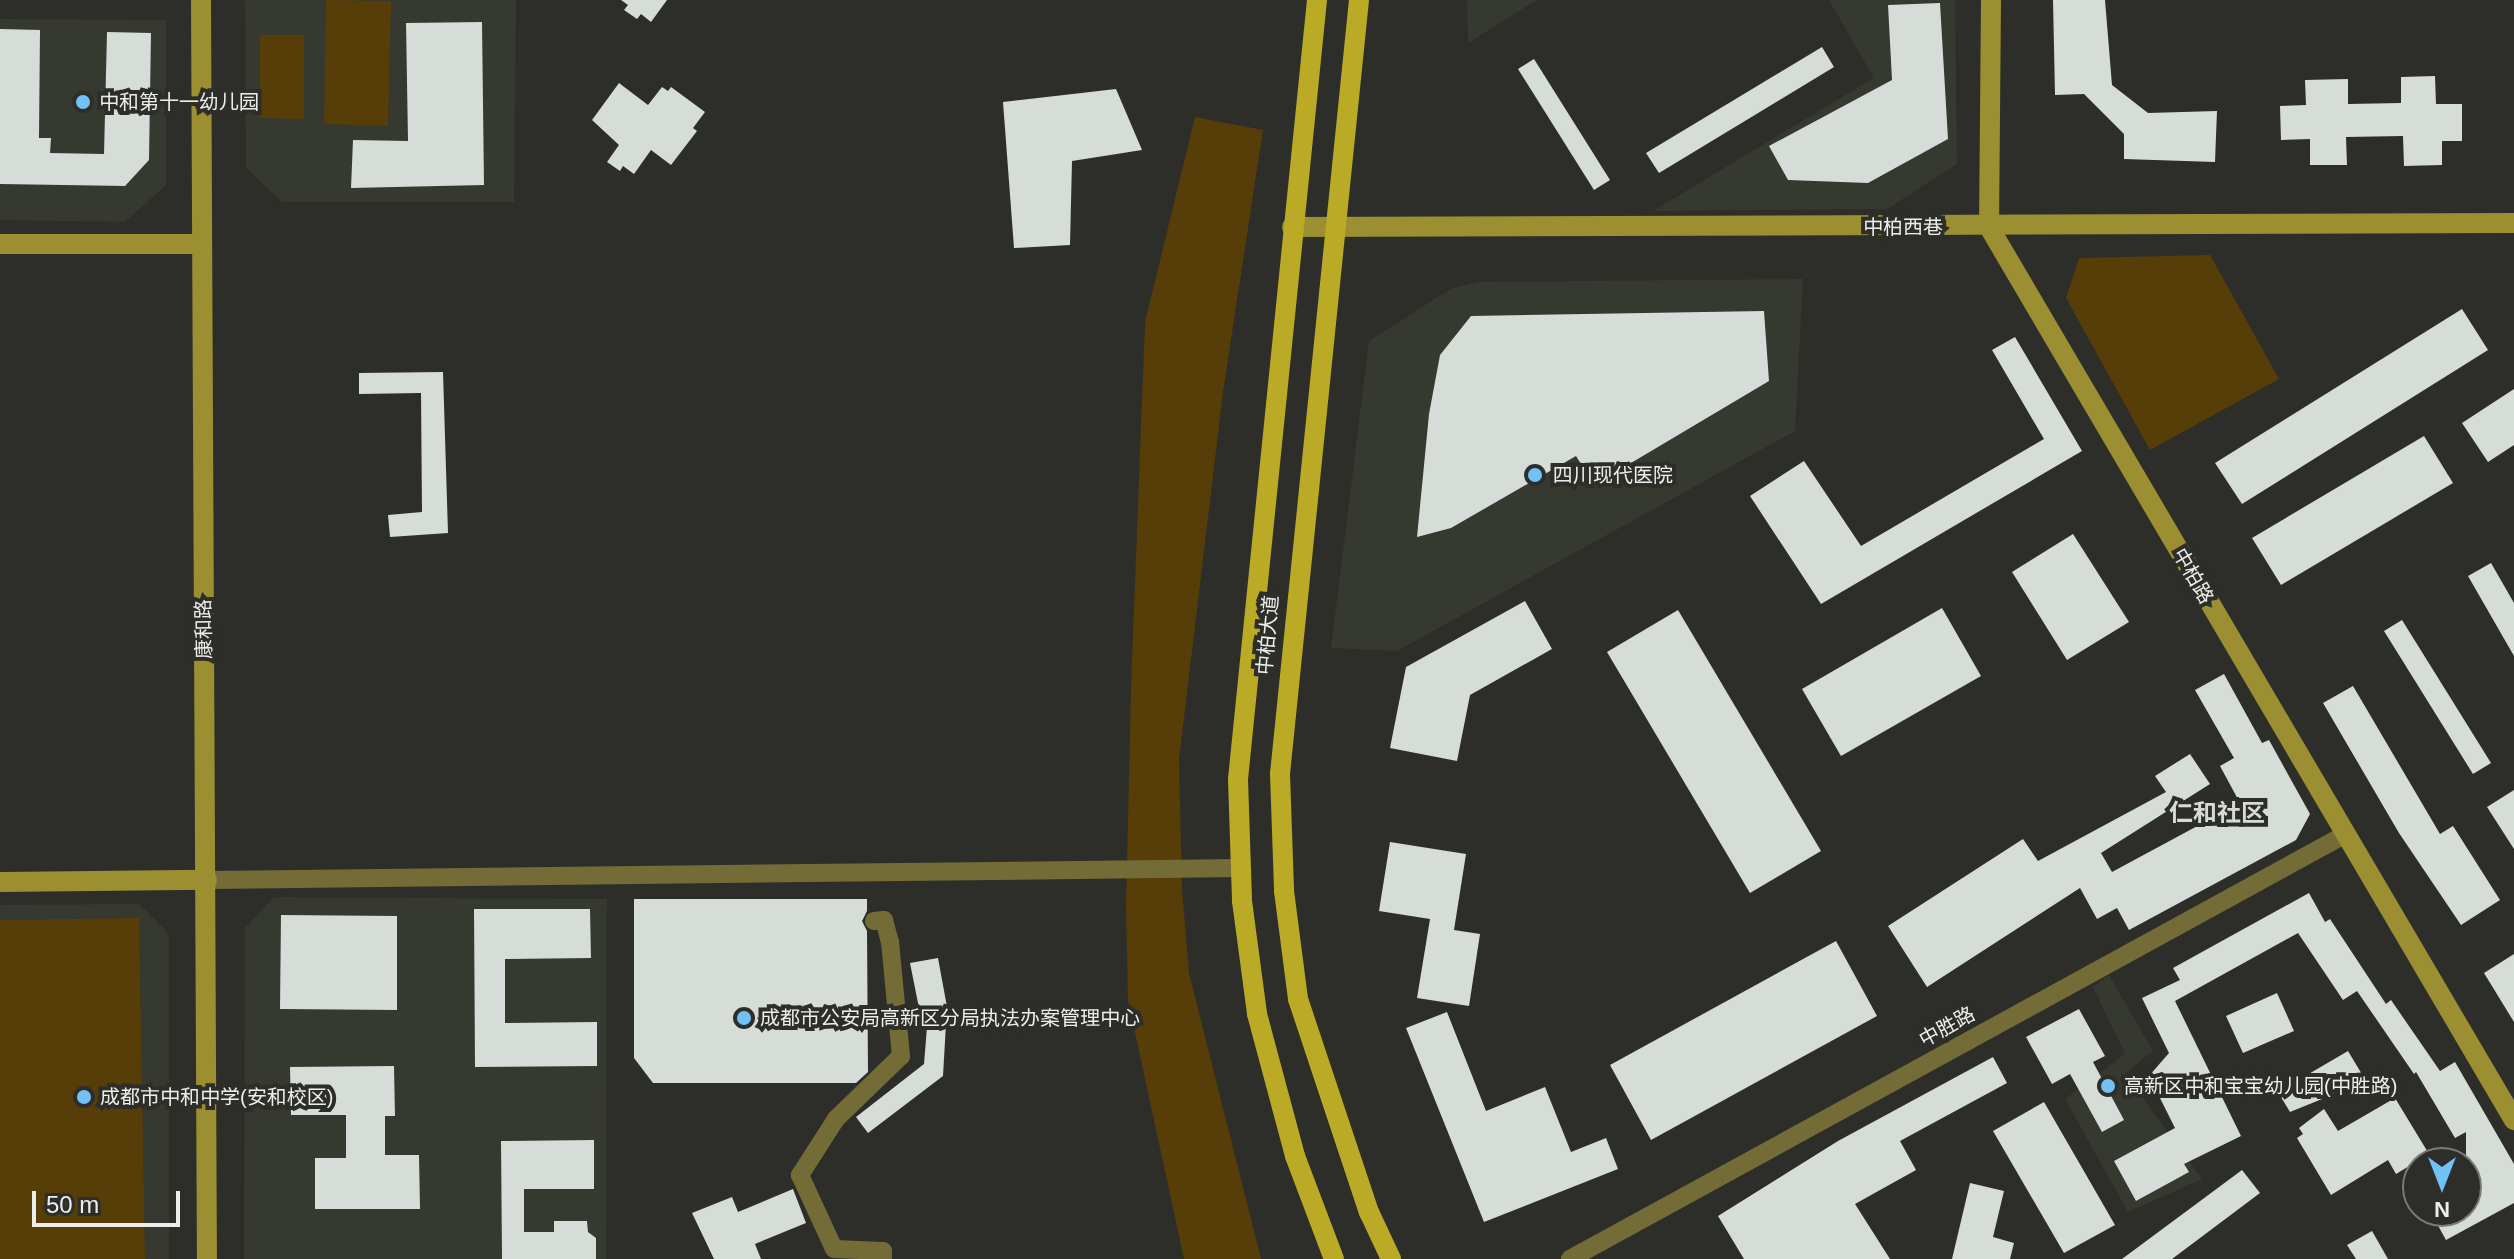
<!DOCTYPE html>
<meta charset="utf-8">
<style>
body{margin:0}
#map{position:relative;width:2514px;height:1259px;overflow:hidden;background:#2d2e2a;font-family:Helvetica,"Noto Sans SC",sans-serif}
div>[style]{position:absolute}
.built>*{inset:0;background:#35392f}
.green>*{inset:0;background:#573d08}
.building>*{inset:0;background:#d6dcd7}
.street>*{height:18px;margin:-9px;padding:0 9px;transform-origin:9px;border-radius:9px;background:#746c36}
.secondary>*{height:20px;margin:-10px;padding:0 10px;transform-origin:10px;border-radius:10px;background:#9c8f32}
.primary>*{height:20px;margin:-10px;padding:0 10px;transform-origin:10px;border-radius:10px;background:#baaa26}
.dots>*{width:22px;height:22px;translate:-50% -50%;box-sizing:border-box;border:4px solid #2d2e2a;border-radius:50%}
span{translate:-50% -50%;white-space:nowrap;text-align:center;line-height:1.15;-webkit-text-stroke:8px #2d2e2a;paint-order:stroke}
.poi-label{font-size:20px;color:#edeeeb}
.left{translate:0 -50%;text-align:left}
.street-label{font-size:20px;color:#edeeeb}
.quarter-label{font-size:24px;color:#d8dbd5;font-weight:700}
.north{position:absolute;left:2402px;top:1147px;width:80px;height:80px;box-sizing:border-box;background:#2d2e2a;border:2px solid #7a7b77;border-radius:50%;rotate:180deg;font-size:22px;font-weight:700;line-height:32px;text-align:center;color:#edeeeb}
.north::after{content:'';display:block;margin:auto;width:28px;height:36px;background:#71c1f5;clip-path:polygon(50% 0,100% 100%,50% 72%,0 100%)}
.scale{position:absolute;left:32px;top:1191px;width:148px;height:36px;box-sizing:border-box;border:4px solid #edeeeb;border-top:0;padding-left:10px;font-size:24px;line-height:28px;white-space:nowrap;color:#edeeeb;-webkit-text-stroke:6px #2d2e2a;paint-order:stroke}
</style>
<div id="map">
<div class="built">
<i style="clip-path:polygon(245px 0,516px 0,514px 202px,282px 202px,246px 168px)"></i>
<i style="clip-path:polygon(1467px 0,1537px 0,1468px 43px)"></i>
<i style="clip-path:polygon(1829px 0,1955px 0,1957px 164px,1887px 209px,1653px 211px,1874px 78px)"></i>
<i style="clip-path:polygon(0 19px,166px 20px,166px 185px,125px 222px,0 220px)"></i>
<i style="clip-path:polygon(1803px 279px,1795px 431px,1397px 651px,1331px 648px,1369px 341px,1452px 288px,1479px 282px)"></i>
<i style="clip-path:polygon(274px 897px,607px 899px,606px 1259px,244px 1259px,245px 928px)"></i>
<i style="clip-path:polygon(139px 904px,169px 934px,169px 1259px,0 1259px,0 905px)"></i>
<i style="clip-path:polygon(2109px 975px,2153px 1051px,2125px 1073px,2202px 1179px,2128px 1212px,2065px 1099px,2125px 1054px,2093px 987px)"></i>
</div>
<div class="green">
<i style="clip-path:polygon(326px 0,391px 1px,388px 126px,324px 124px)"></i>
<i style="clip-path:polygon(260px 35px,304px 35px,304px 119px,260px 118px)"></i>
<i style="clip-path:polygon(1195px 117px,1263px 130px,1223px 392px,1179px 760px,1182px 889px,1189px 973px,1261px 1259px,1184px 1259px,1128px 1000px,1126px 908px,1131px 687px,1145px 322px)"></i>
<i style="clip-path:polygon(2210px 255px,2279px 379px,2150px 450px,2066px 298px,2079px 258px)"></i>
<i style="clip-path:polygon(139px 918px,145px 1259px,0 1259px,0 920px)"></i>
</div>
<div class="building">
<i style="clip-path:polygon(621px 0,667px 0,651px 22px,641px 14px,637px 19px,624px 10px,628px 5px)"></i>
<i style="clip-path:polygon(2053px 0,2105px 0,2112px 85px,2148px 113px,2217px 111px,2215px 162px,2124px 159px,2124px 134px,2084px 94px,2055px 95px)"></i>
<i style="clip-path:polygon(1940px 3px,1948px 139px,1868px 183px,1788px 180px,1769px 146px,1892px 80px,1888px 5px)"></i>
<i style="clip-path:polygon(482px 22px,484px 185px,351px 188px,353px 140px,408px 141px,406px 23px)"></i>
<i style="clip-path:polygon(0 29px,40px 30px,39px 138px,51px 138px,50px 153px,104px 154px,107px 32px,151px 33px,149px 160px,125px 186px,0 184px)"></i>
<i style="clip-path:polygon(1822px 47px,1834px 67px,1659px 173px,1646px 153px)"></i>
<i style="clip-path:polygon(1534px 59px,1610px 180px,1594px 190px,1518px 69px)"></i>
<i style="clip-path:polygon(2435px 76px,2436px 104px,2462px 104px,2462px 141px,2442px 141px,2442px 165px,2404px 166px,2403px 136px,2346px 137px,2347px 165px,2310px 165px,2310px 139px,2281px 140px,2280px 106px,2306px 105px,2305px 80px,2348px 79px,2348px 104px,2401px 103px,2401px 77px)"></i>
<i style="clip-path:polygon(619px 83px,648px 105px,662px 87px,668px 91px,671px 87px,705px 112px,693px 128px,697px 131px,671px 165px,651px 150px,634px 174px,623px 166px,620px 171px,607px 162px,619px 145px,592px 120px)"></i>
<i style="clip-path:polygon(1116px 89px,1142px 150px,1072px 161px,1070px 245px,1014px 248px,1003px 102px)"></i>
<i style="clip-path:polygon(2462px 309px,2488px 350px,2242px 504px,2215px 463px)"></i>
<i style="clip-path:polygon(1764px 311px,1769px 381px,1594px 485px,1576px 456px,1451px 528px,1417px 537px,1429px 414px,1440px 355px,1471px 316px)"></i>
<i style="clip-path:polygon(2015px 337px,2082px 451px,1821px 604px,1750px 496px,1804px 461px,1861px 546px,2044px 439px,1992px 350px)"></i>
<i style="clip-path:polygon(443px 372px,448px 533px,390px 537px,388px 515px,422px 512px,421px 393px,359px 394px,359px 373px)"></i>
<i style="clip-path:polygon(2514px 389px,2514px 445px,2488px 462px,2462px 423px)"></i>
<i style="clip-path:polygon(2424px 436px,2453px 483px,2281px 585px,2252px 538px)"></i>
<i style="clip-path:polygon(2073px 534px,2129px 622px,2067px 660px,2012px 572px)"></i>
<i style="clip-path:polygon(2491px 563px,2514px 603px,2514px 656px,2468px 576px)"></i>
<i style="clip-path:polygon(1525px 601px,1552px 649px,1470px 695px,1457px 761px,1390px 748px,1406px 667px)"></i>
<i style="clip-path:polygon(1942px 608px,1981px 676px,1841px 756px,1802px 689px)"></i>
<i style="clip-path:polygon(1678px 610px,1821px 851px,1750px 893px,1607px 652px)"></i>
<i style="clip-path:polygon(2402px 620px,2491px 763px,2473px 774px,2384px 631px)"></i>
<i style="clip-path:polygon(2224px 674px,2262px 743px,2269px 740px,2310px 814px,2296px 840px,2129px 930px,2117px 908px,2097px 919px,2080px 888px,1927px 987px,1888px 926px,2023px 839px,2038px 861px,2166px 792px,2155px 776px,2190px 754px,2210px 784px,2101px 853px,2112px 872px,2240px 803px,2220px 766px,2234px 758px,2195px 690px)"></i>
<i style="clip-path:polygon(2353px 686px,2440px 834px,2453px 826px,2500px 900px,2461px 925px,2399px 833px,2323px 703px)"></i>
<i style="clip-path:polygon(2514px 790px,2514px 849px,2487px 807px)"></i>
<i style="clip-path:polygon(1390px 842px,1466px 854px,1454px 930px,1480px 934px,1469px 1006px,1417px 998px,1430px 919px,1379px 911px)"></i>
<i style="clip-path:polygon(2309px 893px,2325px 922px,2330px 919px,2386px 1004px,2391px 1000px,2440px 1071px,2455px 1062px,2514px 1164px,2514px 1203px,2446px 1240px,2430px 1211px,2466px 1211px,2466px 1132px,2455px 1138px,2416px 1072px,2414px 1074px,2357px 991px,2343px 1000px,2298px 933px,2175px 1001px,2241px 1136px,2184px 1164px,2189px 1172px,2136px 1201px,2114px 1161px,2175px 1128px,2149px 1076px,2169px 1053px,2142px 998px,2180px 980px,2173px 968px)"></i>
<i style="clip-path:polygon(634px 899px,867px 899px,867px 911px,862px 921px,867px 931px,868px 1072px,856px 1083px,653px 1083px,634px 1058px)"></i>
<i style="clip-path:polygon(474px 909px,590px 909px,591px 958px,505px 959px,505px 1023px,597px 1022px,597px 1066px,475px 1067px)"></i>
<i style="clip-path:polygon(281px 915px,397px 916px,397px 1010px,280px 1009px)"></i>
<i style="clip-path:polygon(1836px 941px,1877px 1016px,1651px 1140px,1610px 1065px)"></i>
<i style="clip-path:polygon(2514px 954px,2514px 1022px,2484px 973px)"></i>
<i style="clip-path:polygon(938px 958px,950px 1023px,946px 1024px,943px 1076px,868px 1133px,856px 1117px,924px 1064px,927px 1027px,923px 1028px,910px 963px)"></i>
<i style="clip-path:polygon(2277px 993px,2294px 1031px,2243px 1053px,2226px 1016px)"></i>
<i style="clip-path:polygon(2079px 1009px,2105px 1056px,2093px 1062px,2124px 1120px,2102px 1132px,2070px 1074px,2052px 1084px,2026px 1037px)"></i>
<i style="clip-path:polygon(1447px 1012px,1486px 1111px,1545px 1087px,1571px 1152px,1606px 1138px,1618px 1169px,1484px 1222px,1406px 1028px)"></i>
<i style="clip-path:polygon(2348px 1051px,2363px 1076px,2327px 1097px,2290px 1112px,2278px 1092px)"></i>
<i style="clip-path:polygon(1993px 1057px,2007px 1083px,1900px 1141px,1916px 1170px,1855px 1204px,1890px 1259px,1744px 1259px,1718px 1216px,1838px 1141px)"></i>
<i style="clip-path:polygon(394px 1066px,395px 1116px,385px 1116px,385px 1155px,419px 1155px,420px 1209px,315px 1209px,315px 1158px,346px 1158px,346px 1115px,291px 1115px,290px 1067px)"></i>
<i style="clip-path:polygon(2395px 1098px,2429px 1154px,2396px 1174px,2388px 1160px,2331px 1195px,2297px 1138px,2303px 1134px,2299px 1128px,2324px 1109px,2338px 1131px)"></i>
<i style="clip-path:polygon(2044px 1102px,2115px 1225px,2064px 1253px,1993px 1131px)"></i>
<i style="clip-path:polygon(594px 1140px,594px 1189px,524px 1189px,524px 1232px,554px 1232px,554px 1221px,587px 1221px,588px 1232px,596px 1238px,596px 1259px,502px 1259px,501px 1141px)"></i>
<i style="clip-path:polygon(2242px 1170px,2260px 1193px,2172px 1259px,2122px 1259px)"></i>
<i style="clip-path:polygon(1970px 1183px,2004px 1191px,1993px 1237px,2014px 1243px,2010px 1259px,1952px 1259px)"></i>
<i style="clip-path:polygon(793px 1189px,806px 1223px,755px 1244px,761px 1259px,714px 1259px,692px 1213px,732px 1197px,738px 1212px)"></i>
<i style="clip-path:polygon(2372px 1231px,2388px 1259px,2356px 1259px,2347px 1245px)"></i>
</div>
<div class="street">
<i style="left:207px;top:880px;width:1034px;rotate:-0.66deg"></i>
<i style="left:874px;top:921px;width:10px;rotate:-6deg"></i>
<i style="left:884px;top:920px;width:23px;rotate:75deg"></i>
<i style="left:890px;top:942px;width:115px;rotate:84.5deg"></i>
<i style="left:901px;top:1056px;width:91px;rotate:135.9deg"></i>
<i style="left:836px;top:1119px;width:67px;rotate:122.7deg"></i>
<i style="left:800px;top:1175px;width:81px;rotate:65.3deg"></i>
<i style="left:834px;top:1249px;width:49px;rotate:2.3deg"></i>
<i style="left:883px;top:1251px;width:8px;rotate:90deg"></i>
<i style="left:1570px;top:1259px;width:883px;rotate:-28.71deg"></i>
</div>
<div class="secondary">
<i style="left:201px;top:0;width:1259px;rotate:89.73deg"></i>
<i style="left:1991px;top:0;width:227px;rotate:90.5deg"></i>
<i style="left:1989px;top:227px;width:1036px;rotate:59.55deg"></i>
<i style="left:1292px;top:227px;width:1222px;rotate:-0.19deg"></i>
<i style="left:0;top:244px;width:200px"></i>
<i style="left:0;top:882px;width:207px;rotate:-0.6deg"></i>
</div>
<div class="primary">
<i style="left:1317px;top:0;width:783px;rotate:95.79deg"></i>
<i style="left:1238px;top:779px;width:122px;rotate:88.1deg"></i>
<i style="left:1242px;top:901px;width:114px;rotate:82.4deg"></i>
<i style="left:1257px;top:1014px;width:147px;rotate:75deg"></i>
<i style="left:1295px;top:1156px;width:110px;rotate:69.3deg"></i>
<i style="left:1359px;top:0;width:778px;rotate:95.83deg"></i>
<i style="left:1280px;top:774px;width:117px;rotate:88deg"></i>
<i style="left:1284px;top:891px;width:109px;rotate:82.6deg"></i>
<i style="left:1298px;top:999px;width:225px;rotate:71.6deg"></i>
<i style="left:1369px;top:1212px;width:52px;rotate:64.9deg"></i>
</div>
<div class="dots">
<i style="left:83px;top:102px;background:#71c1f5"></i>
<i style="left:1535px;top:475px;background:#71c1f5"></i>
<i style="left:744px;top:1018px;background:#71c1f5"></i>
<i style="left:2108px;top:1086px;background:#71c1f5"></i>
<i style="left:84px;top:1097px;background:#71c1f5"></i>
</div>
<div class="poi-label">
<span class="left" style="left:99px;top:102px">中和第十一幼儿园</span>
<span class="left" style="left:1553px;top:475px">四川现代医院</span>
<span class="left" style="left:760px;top:1018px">成都市公安局高新区分局执法办案管理中心</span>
<span class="left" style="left:2124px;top:1086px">高新区中和宝宝幼儿园(中胜路)</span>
<span class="left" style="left:100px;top:1097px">成都市中和中学(安和校区)</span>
</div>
<div class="street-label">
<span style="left:1903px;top:227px">中柏西巷</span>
<span style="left:2193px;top:576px;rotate:60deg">中柏路</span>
<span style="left:204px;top:629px;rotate:-91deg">康和路</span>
<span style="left:1268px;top:635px;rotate:-85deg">中柏大道</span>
<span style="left:1947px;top:1027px;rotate:-29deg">中胜路</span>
</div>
<div class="quarter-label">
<span style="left:2217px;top:813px">仁和社区</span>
</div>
<div class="north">N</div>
<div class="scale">50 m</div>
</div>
